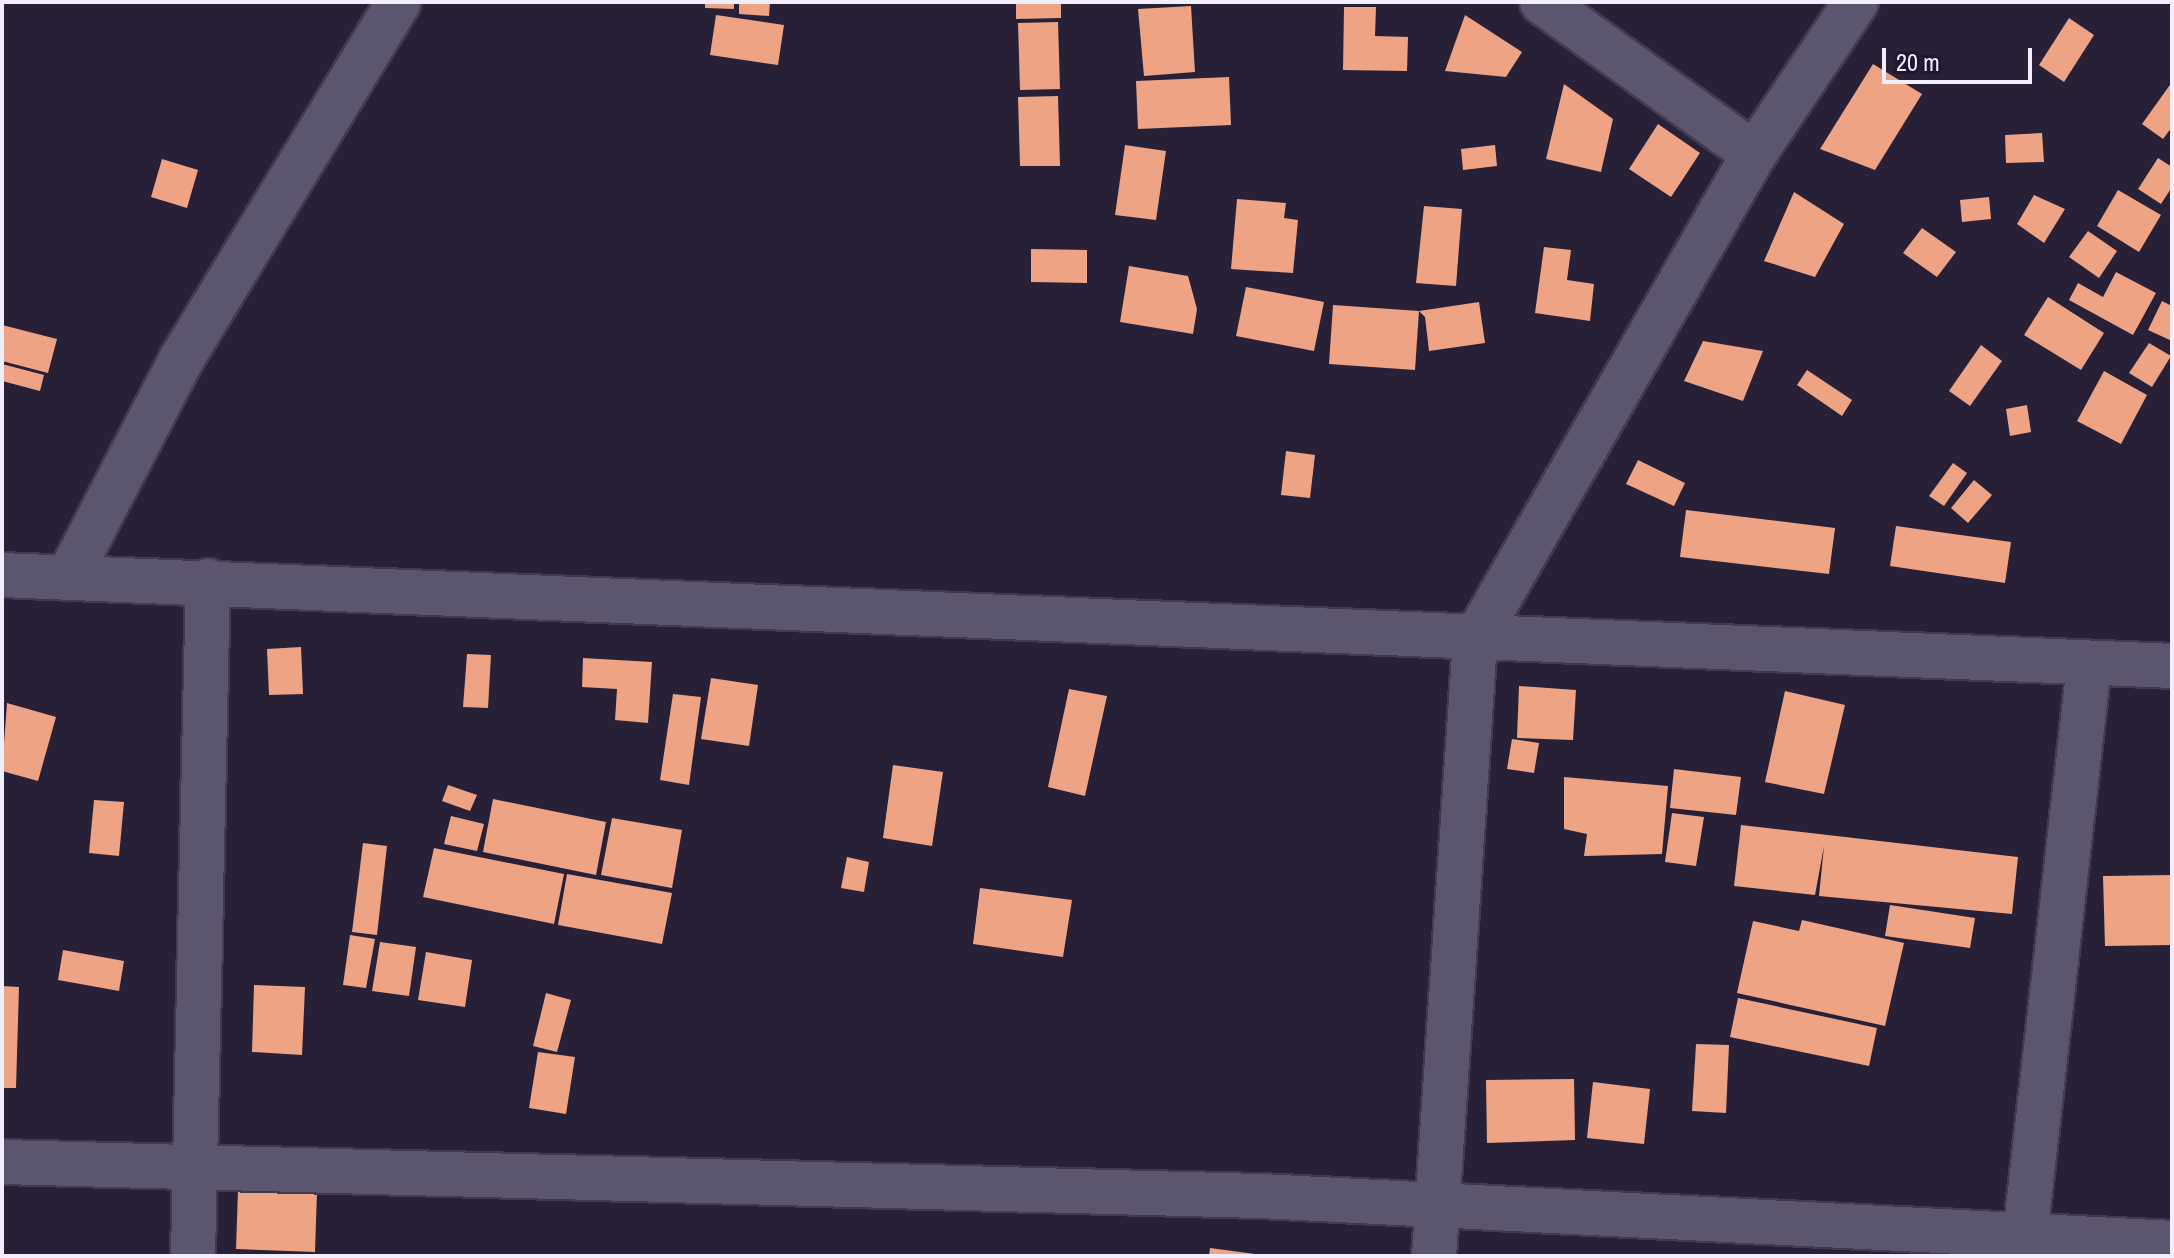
<!DOCTYPE html>
<style>
body{margin:0}
#map{position:relative;width:2174px;height:1258px;overflow:hidden;background:#272037;font-family:"Archivo Narrow",sans-serif}
div>[style]{position:absolute}
.building>*{inset:0;background:#eea385}
.roads{filter:drop-shadow(2px 0 #423b4f) drop-shadow(-2px 0 #423b4f) drop-shadow(0 2px #423b4f) drop-shadow(0 -2px #423b4f)}
.minor>*{height:44px;margin:-22px;padding:0 22px;transform-origin:22px;border-radius:22px;background:#5c5570}
span{translate:-50% -50%;white-space:nowrap;text-align:center;line-height:1.15;-webkit-text-stroke:8px #1e172d;paint-order:stroke}
.frame{position:absolute;inset:0;border:4px solid #f2eefe;pointer-events:none}
.scale{position:absolute;left:1882px;top:48px;width:150px;height:36px;box-sizing:border-box;border:4px solid #f2eefe;border-top:0;padding-left:10px;font-size:24px;line-height:28px;white-space:nowrap;color:#f2eefe;-webkit-text-stroke:6px #1e172d;paint-order:stroke}
</style>
<div id="map">
<div class="building">
<i style="clip-path:polygon(705px 2px,734px 2px,734px 9px,705px 8px)"></i>
<i style="clip-path:polygon(739px 2px,770px 2px,769px 16px,739px 14px)"></i>
<i style="clip-path:polygon(1016px 2px,1061px 2px,1061px 18px,1016px 19px)"></i>
<i style="clip-path:polygon(1191px 6px,1195px 72px,1144px 76px,1138px 9px)"></i>
<i style="clip-path:polygon(1344px 7px,1376px 7px,1375px 36px,1408px 37px,1407px 71px,1343px 70px)"></i>
<i style="clip-path:polygon(716px 15px,784px 25px,778px 65px,710px 55px)"></i>
<i style="clip-path:polygon(1465px 15px,1522px 52px,1506px 77px,1445px 71px)"></i>
<i style="clip-path:polygon(2069px 18px,2094px 35px,2064px 82px,2039px 65px)"></i>
<i style="clip-path:polygon(1058px 22px,1060px 89px,1020px 90px,1018px 23px)"></i>
<i style="clip-path:polygon(1873px 64px,1922px 94px,1875px 170px,1820px 149px)"></i>
<i style="clip-path:polygon(1229px 77px,1231px 125px,1138px 129px,1136px 81px)"></i>
<i style="clip-path:polygon(2172px 82px,2172px 127px,2163px 139px,2142px 124px)"></i>
<i style="clip-path:polygon(1564px 84px,1613px 119px,1601px 172px,1546px 159px)"></i>
<i style="clip-path:polygon(1058px 96px,1060px 166px,1020px 166px,1018px 97px)"></i>
<i style="clip-path:polygon(1658px 124px,1700px 153px,1671px 197px,1629px 169px)"></i>
<i style="clip-path:polygon(2042px 133px,2044px 162px,2006px 163px,2005px 135px)"></i>
<i style="clip-path:polygon(1125px 145px,1166px 151px,1156px 220px,1115px 215px)"></i>
<i style="clip-path:polygon(1495px 145px,1497px 166px,1463px 170px,1461px 149px)"></i>
<i style="clip-path:polygon(2158px 158px,2172px 167px,2172px 187px,2161px 204px,2138px 189px)"></i>
<i style="clip-path:polygon(162px 159px,198px 170px,187px 208px,151px 197px)"></i>
<i style="clip-path:polygon(2118px 190px,2161px 215px,2139px 252px,2097px 226px)"></i>
<i style="clip-path:polygon(1794px 192px,1844px 224px,1815px 277px,1764px 261px)"></i>
<i style="clip-path:polygon(2034px 195px,2065px 209px,2044px 243px,2017px 224px)"></i>
<i style="clip-path:polygon(1989px 197px,1991px 219px,1962px 222px,1960px 200px)"></i>
<i style="clip-path:polygon(1237px 199px,1286px 203px,1284px 218px,1298px 220px,1293px 273px,1231px 269px)"></i>
<i style="clip-path:polygon(1424px 206px,1462px 209px,1456px 286px,1416px 283px)"></i>
<i style="clip-path:polygon(1922px 228px,1956px 252px,1937px 277px,1903px 253px)"></i>
<i style="clip-path:polygon(2088px 231px,2117px 251px,2099px 278px,2069px 257px)"></i>
<i style="clip-path:polygon(1544px 247px,1571px 250px,1567px 280px,1594px 284px,1590px 321px,1535px 313px)"></i>
<i style="clip-path:polygon(1031px 249px,1087px 250px,1087px 283px,1031px 282px)"></i>
<i style="clip-path:polygon(1129px 266px,1188px 276px,1197px 309px,1193px 334px,1120px 322px)"></i>
<i style="clip-path:polygon(2116px 272px,2156px 293px,2133px 335px,2069px 300px,2078px 283px,2103px 297px)"></i>
<i style="clip-path:polygon(1246px 287px,1324px 302px,1314px 351px,1236px 336px)"></i>
<i style="clip-path:polygon(2048px 297px,2104px 333px,2081px 370px,2024px 335px)"></i>
<i style="clip-path:polygon(2162px 301px,2172px 306px,2172px 341px,2148px 330px)"></i>
<i style="clip-path:polygon(1479px 302px,1485px 343px,1429px 351px,1425px 317px,1419px 311px)"></i>
<i style="clip-path:polygon(1333px 305px,1419px 311px,1415px 370px,1329px 364px)"></i>
<i style="clip-path:polygon(2px 325px,57px 339px,48px 373px,2px 361px)"></i>
<i style="clip-path:polygon(1703px 341px,1763px 351px,1743px 401px,1684px 381px)"></i>
<i style="clip-path:polygon(2149px 343px,2171px 356px,2152px 387px,2129px 373px)"></i>
<i style="clip-path:polygon(1981px 345px,2002px 361px,1970px 406px,1949px 391px)"></i>
<i style="clip-path:polygon(2px 364px,44px 375px,40px 391px,2px 381px)"></i>
<i style="clip-path:polygon(1807px 370px,1852px 400px,1842px 416px,1797px 385px)"></i>
<i style="clip-path:polygon(2104px 371px,2147px 395px,2121px 444px,2077px 421px)"></i>
<i style="clip-path:polygon(2027px 405px,2031px 432px,2010px 436px,2006px 409px)"></i>
<i style="clip-path:polygon(1286px 451px,1315px 455px,1310px 498px,1281px 495px)"></i>
<i style="clip-path:polygon(1638px 460px,1685px 483px,1674px 506px,1626px 484px)"></i>
<i style="clip-path:polygon(1953px 463px,1967px 473px,1944px 506px,1929px 496px)"></i>
<i style="clip-path:polygon(1974px 480px,1992px 495px,1968px 523px,1951px 508px)"></i>
<i style="clip-path:polygon(1686px 510px,1835px 528px,1829px 574px,1680px 557px)"></i>
<i style="clip-path:polygon(1896px 526px,2011px 542px,2005px 583px,1890px 566px)"></i>
<i style="clip-path:polygon(301px 647px,303px 694px,269px 695px,267px 649px)"></i>
<i style="clip-path:polygon(467px 654px,491px 655px,488px 708px,463px 707px)"></i>
<i style="clip-path:polygon(583px 658px,652px 662px,648px 723px,615px 720px,617px 689px,582px 687px)"></i>
<i style="clip-path:polygon(711px 678px,758px 685px,749px 746px,701px 739px)"></i>
<i style="clip-path:polygon(1519px 686px,1576px 690px,1573px 740px,1517px 738px)"></i>
<i style="clip-path:polygon(1069px 689px,1107px 696px,1085px 796px,1048px 787px)"></i>
<i style="clip-path:polygon(1785px 691px,1845px 705px,1824px 794px,1765px 782px)"></i>
<i style="clip-path:polygon(673px 694px,701px 697px,689px 785px,660px 780px)"></i>
<i style="clip-path:polygon(7px 703px,56px 717px,38px 781px,2px 771px)"></i>
<i style="clip-path:polygon(1512px 739px,1539px 743px,1534px 773px,1507px 769px)"></i>
<i style="clip-path:polygon(893px 765px,943px 772px,932px 846px,883px 838px)"></i>
<i style="clip-path:polygon(1674px 769px,1741px 777px,1736px 815px,1670px 808px)"></i>
<i style="clip-path:polygon(1564px 777px,1668px 786px,1662px 854px,1584px 856px,1587px 834px,1564px 829px)"></i>
<i style="clip-path:polygon(448px 785px,477px 795px,470px 811px,442px 801px)"></i>
<i style="clip-path:polygon(493px 799px,606px 822px,596px 875px,483px 852px)"></i>
<i style="clip-path:polygon(94px 800px,124px 802px,119px 856px,89px 853px)"></i>
<i style="clip-path:polygon(1672px 813px,1704px 817px,1696px 866px,1665px 862px)"></i>
<i style="clip-path:polygon(451px 816px,484px 824px,477px 851px,444px 844px)"></i>
<i style="clip-path:polygon(612px 818px,682px 830px,672px 888px,601px 875px)"></i>
<i style="clip-path:polygon(1741px 825px,2018px 857px,2012px 914px,1819px 896px,1824px 846px,1815px 895px,1734px 886px)"></i>
<i style="clip-path:polygon(363px 843px,387px 846px,377px 935px,352px 932px)"></i>
<i style="clip-path:polygon(434px 848px,564px 874px,554px 924px,423px 897px)"></i>
<i style="clip-path:polygon(847px 857px,869px 862px,864px 892px,841px 888px)"></i>
<i style="clip-path:polygon(567px 874px,672px 893px,662px 944px,558px 925px)"></i>
<i style="clip-path:polygon(2172px 875px,2172px 945px,2105px 946px,2103px 876px)"></i>
<i style="clip-path:polygon(980px 888px,1072px 900px,1063px 957px,973px 944px)"></i>
<i style="clip-path:polygon(1890px 905px,1975px 918px,1970px 948px,1885px 936px)"></i>
<i style="clip-path:polygon(1802px 920px,1904px 943px,1885px 1026px,1737px 993px,1753px 921px,1799px 931px)"></i>
<i style="clip-path:polygon(350px 935px,375px 939px,366px 988px,343px 985px)"></i>
<i style="clip-path:polygon(380px 942px,416px 947px,409px 996px,372px 991px)"></i>
<i style="clip-path:polygon(63px 950px,124px 961px,119px 991px,58px 980px)"></i>
<i style="clip-path:polygon(426px 952px,472px 960px,465px 1007px,418px 1000px)"></i>
<i style="clip-path:polygon(254px 985px,305px 987px,302px 1055px,252px 1052px)"></i>
<i style="clip-path:polygon(2px 986px,19px 987px,16px 1088px,2px 1088px)"></i>
<i style="clip-path:polygon(546px 993px,571px 1000px,557px 1052px,533px 1046px)"></i>
<i style="clip-path:polygon(1738px 998px,1877px 1028px,1869px 1066px,1730px 1037px)"></i>
<i style="clip-path:polygon(1696px 1044px,1729px 1045px,1726px 1113px,1692px 1111px)"></i>
<i style="clip-path:polygon(538px 1052px,575px 1057px,566px 1114px,529px 1108px)"></i>
<i style="clip-path:polygon(1574px 1079px,1575px 1140px,1487px 1143px,1486px 1080px)"></i>
<i style="clip-path:polygon(1593px 1082px,1650px 1089px,1644px 1144px,1587px 1138px)"></i>
<i style="clip-path:polygon(238px 1190px,317px 1192px,315px 1252px,236px 1249px)"></i>
<i style="clip-path:polygon(1210px 1248px,1255px 1254px,1255px 1256px,1209px 1256px)"></i>
</div>
<div class="roads">
<div class="minor">
<i style="left:1542px;top:2px;width:261px;rotate:35.6deg"></i>
<i style="left:2px;top:575px;width:2172px;rotate:2.4deg"></i>
<i style="left:68px;top:578px;width:246px;rotate:-62.6deg"></i>
<i style="left:181px;top:360px;width:419px;rotate:-58.7deg"></i>
<i style="left:2px;top:1162px;width:1259px;rotate:1.55deg"></i>
<i style="left:1261px;top:1196px;width:912px;rotate:2.95deg"></i>
<i style="left:2025px;top:1236px;width:575px;rotate:-83.6deg"></i>
<i style="left:193px;top:1256px;width:675px;rotate:-88.73deg"></i>
<i style="left:1434px;top:1256px;width:617px;rotate:-86.19deg"></i>
<i style="left:1475px;top:640px;width:560px;rotate:-60.14deg"></i>
<i style="left:1754px;top:154px;width:183px;rotate:-56.1deg"></i>
</div>
</div>
<div class="frame"></div>
<div class="scale">20 m</div>
</div>
